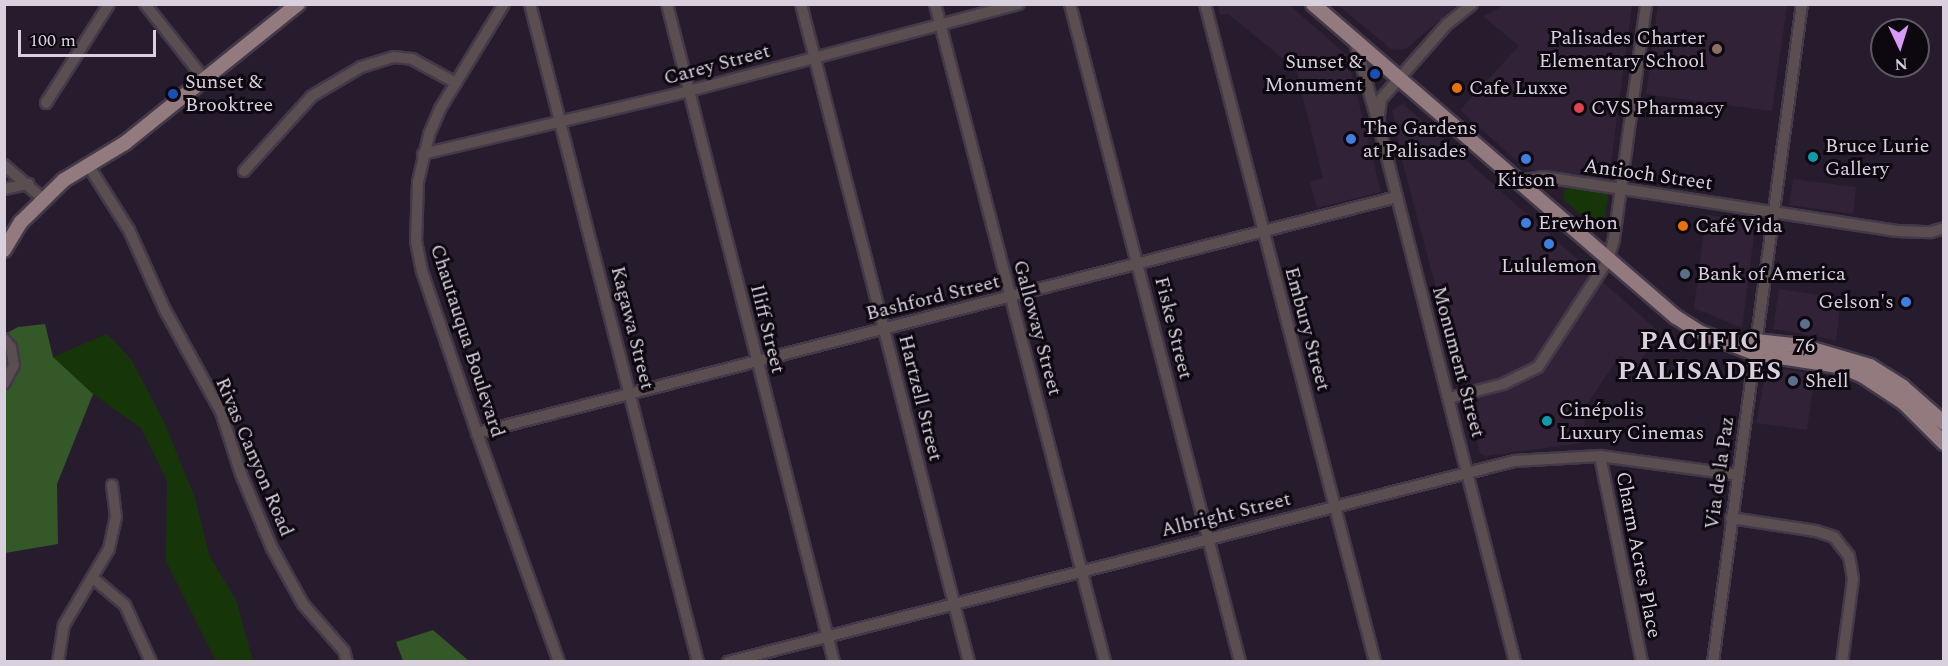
<!DOCTYPE html>
<meta charset="utf-8">
<style>
body{margin:0}
#map{position:relative;width:1948px;height:666px;overflow:hidden;background:#271c2d;font-family:Spectral,serif}
div>[style]{position:absolute}
.built>*{inset:0;background:#312238}
.green>*{inset:0;background:#16360a}
.forest>*{inset:0;background:#355829}
.roads{filter:drop-shadow(2px 0 #433949) drop-shadow(-2px 0 #433949) drop-shadow(0 2px #433949) drop-shadow(0 -2px #433949)}
.minor>*{height:10px;margin:-5px;padding:0 5px;transform-origin:5px;border-radius:5px;background:#5a4e50}
.major>*{height:14px;margin:-7px;padding:0 7px;transform-origin:7px;border-radius:7px;background:#927a7f}
.dots>*{width:16px;height:16px;translate:-50% -50%;box-sizing:border-box;border:3px solid #0d0810;border-radius:50%}
span{translate:-50% -50%;white-space:nowrap;text-align:center;line-height:1.15;-webkit-text-stroke:6px #0d0810;paint-order:stroke}
.poi-label{font-size:20px;color:#d8d1dd}
.right{translate:-100% -50%;text-align:right}
.left{translate:0 -50%;text-align:left}
.street-label{font-size:20px;color:#d8d1dd}
.district-label{font-size:26px;color:#d8d1dd;font-weight:700;letter-spacing:1.5px}
.frame{position:absolute;inset:0;border:6px solid #d8d1dd;pointer-events:none}
.north{position:absolute;left:1870px;top:18px;width:60px;height:60px;box-sizing:border-box;background:#0d0810;border:2px solid #5e5862;border-radius:50%;rotate:176deg;font-size:16px;font-weight:700;line-height:24px;text-align:center;color:#d8d1dd}
.north::after{content:'';display:block;margin:auto;width:21px;height:27px;background:#d89af8;clip-path:polygon(50% 0,100% 100%,50% 72%,0 100%)}
.scale{position:absolute;left:18px;top:30px;width:138px;height:27px;box-sizing:border-box;border:3px solid #d8d1dd;border-top:0;padding-left:8px;font-size:18px;line-height:21px;white-space:nowrap;color:#d8d1dd;-webkit-text-stroke:4px #0d0810;paint-order:stroke}
</style>
<div id="map">
<div class="built">
<i style="clip-path:polygon(1507px 4px,1632px 5px,1609px 178px,1526px 169px,1460px 110px,1519px 46px,1483px 16px)"></i>
<i style="clip-path:polygon(1218px 5px,1289px 5px,1347px 55px,1381px 192px,1317px 208px,1310px 182px,1323px 178px,1296px 69px,1228px 14px,1220px 15px)"></i>
<i style="clip-path:polygon(1338px 5px,1457px 5px,1406px 49px,1392px 50px)"></i>
<i style="clip-path:polygon(1658px 5px,1787px 5px,1772px 111px,1646px 94px)"></i>
<i style="clip-path:polygon(1403px 104px,1659px 332px,1636px 368px,1620px 355px,1586px 406px,1583px 443px,1485px 456px,1480px 453px,1403px 164px,1392px 110px)"></i>
<i style="clip-path:polygon(1793px 179px,1856px 187px,1853px 214px,1789px 205px)"></i>
<i style="clip-path:polygon(1706px 215px,1756px 221px,1742px 328px,1694px 308px)"></i>
<i style="clip-path:polygon(1779px 289px,1841px 298px,1836px 340px,1773px 329px)"></i>
<i style="clip-path:polygon(1772px 368px,1815px 373px,1807px 430px,1756px 423px,1765px 375px)"></i>
</div>
<div class="green">
<i style="clip-path:polygon(1565px 188px,1609px 193px,1603px 226px,1594px 226px,1563px 199px)"></i>
<i style="clip-path:polygon(107px 334px,131px 359px,164px 422px,195px 498px,209px 555px,236px 600px,253px 661px,216px 661px,166px 561px,167px 481px,141px 428px,93px 394px,53px 357px)"></i>
</div>
<div class="forest">
<i style="clip-path:polygon(45px 324px,53px 357px,93px 394px,57px 484px,58px 544px,5px 553px,5px 334px,18px 327px)"></i>
<i style="clip-path:polygon(433px 630px,469px 661px,403px 661px,396px 642px)"></i>
</div>
<div class="roads">
<div class="minor">
<i style="left:145px;top:4px;width:97px;rotate:51.7deg"></i>
<i style="left:504px;top:4px;width:123px;rotate:121.4deg"></i>
<i style="left:440px;top:109px;width:28px;rotate:113deg"></i>
<i style="left:429px;top:135px;width:48px;rotate:103.2deg"></i>
<i style="left:418px;top:182px;width:59px;rotate:91.9deg"></i>
<i style="left:416px;top:241px;width:31px;rotate:79deg"></i>
<i style="left:422px;top:271px;width:171px;rotate:71.2deg"></i>
<i style="left:477px;top:433px;width:243px;rotate:70.3deg"></i>
<i style="left:530px;top:4px;width:679px;rotate:75.68deg"></i>
<i style="left:667px;top:4px;width:679px;rotate:75.76deg"></i>
<i style="left:801px;top:4px;width:679px;rotate:75.68deg"></i>
<i style="left:935px;top:4px;width:680px;rotate:75.51deg"></i>
<i style="left:1070px;top:4px;width:680px;rotate:75.51deg"></i>
<i style="left:1205px;top:4px;width:680px;rotate:75.51deg"></i>
<i style="left:1472px;top:4px;width:32px;rotate:141deg"></i>
<i style="left:1447px;top:24px;width:100px;rotate:131.3deg"></i>
<i style="left:1381px;top:99px;width:23px;rotate:97deg"></i>
<i style="left:1378px;top:122px;width:557px;rotate:75.76deg"></i>
<i style="left:1354px;top:39px;width:83px;rotate:74deg"></i>
<i style="left:46px;top:103px;width:117px;rotate:-57.5deg"></i>
<i style="left:423px;top:154px;width:273px;rotate:-13.3deg"></i>
<i style="left:689px;top:91px;width:341px;rotate:-14.8deg"></i>
<i style="left:4px;top:165px;width:50px;rotate:41deg"></i>
<i style="left:88px;top:165px;width:77px;rotate:57.8deg"></i>
<i style="left:129px;top:230px;width:88px;rotate:65.8deg"></i>
<i style="left:165px;top:310px;width:116px;rotate:61.2deg"></i>
<i style="left:221px;top:412px;width:65px;rotate:72.1deg"></i>
<i style="left:241px;top:474px;width:80px;rotate:67.3deg"></i>
<i style="left:272px;top:548px;width:64px;rotate:61deg"></i>
<i style="left:303px;top:604px;width:62px;rotate:48.9deg"></i>
<i style="left:344px;top:651px;width:11px;rotate:75deg"></i>
<i style="left:244px;top:171px;width:101px;rotate:-47.8deg"></i>
<i style="left:312px;top:96px;width:57px;rotate:-30.6deg"></i>
<i style="left:361px;top:67px;width:34px;rotate:-17deg"></i>
<i style="left:394px;top:57px;width:18px;rotate:6deg"></i>
<i style="left:412px;top:59px;width:50px;rotate:28.6deg"></i>
<i style="left:1518px;top:181px;width:26px;rotate:-9deg"></i>
<i style="left:1544px;top:177px;width:357px;rotate:8.7deg"></i>
<i style="left:1897px;top:231px;width:34px;rotate:2deg"></i>
<i style="left:1931px;top:232px;width:14px;rotate:-17deg"></i>
<i style="left:4px;top:189px;width:25px;rotate:-12deg"></i>
<i style="left:4px;top:339px;width:11px;rotate:49deg"></i>
<i style="left:11px;top:347px;width:18px;rotate:81deg"></i>
<i style="left:14px;top:365px;width:21px;rotate:118deg"></i>
<i style="left:1449px;top:398px;width:56px;rotate:-14.5deg"></i>
<i style="left:1503px;top:384px;width:39px;rotate:-26deg"></i>
<i style="left:1538px;top:367px;width:128px;rotate:-56.8deg"></i>
<i style="left:1608px;top:260px;width:22px;rotate:-74deg"></i>
<i style="left:1614px;top:239px;width:237px;rotate:-82.2deg"></i>
<i style="left:477px;top:433px;width:950px;rotate:-14.39deg"></i>
<i style="left:1600px;top:456px;width:210px;rotate:78.5deg"></i>
<i style="left:1731px;top:518px;width:86px;rotate:8.7deg"></i>
<i style="left:1816px;top:531px;width:19px;rotate:18deg"></i>
<i style="left:1834px;top:537px;width:24px;rotate:52deg"></i>
<i style="left:1849px;top:556px;width:23px;rotate:80deg"></i>
<i style="left:1853px;top:579px;width:84px;rotate:97.5deg"></i>
<i style="left:94px;top:579px;width:40px;rotate:40deg"></i>
<i style="left:125px;top:605px;width:63px;rotate:65.5deg"></i>
<i style="left:58px;top:662px;width:37px;rotate:-81deg"></i>
<i style="left:64px;top:625px;width:88px;rotate:-59.4deg"></i>
<i style="left:109px;top:549px;width:33px;rotate:-78deg"></i>
<i style="left:116px;top:517px;width:32px;rotate:-97deg"></i>
<i style="left:728px;top:662px;width:811px;rotate:-14.34deg"></i>
<i style="left:1514px;top:461px;width:86px;rotate:-3.3deg"></i>
<i style="left:1600px;top:456px;width:139px;rotate:7.8deg"></i>
<i style="left:1713px;top:662px;width:664px;rotate:-82.3deg"></i>
</div>
<div class="major">
<i style="left:1313px;top:4px;width:479px;rotate:40.8deg"></i>
<i style="left:1676px;top:317px;width:27px;rotate:33deg"></i>
<i style="left:1699px;top:332px;width:59px;rotate:20.9deg"></i>
<i style="left:1754px;top:353px;width:90px;rotate:8.9deg"></i>
<i style="left:1843px;top:367px;width:22px;rotate:24deg"></i>
<i style="left:1863px;top:376px;width:49px;rotate:33.4deg"></i>
<i style="left:1904px;top:403px;width:57px;rotate:45deg"></i>
<i style="left:4px;top:250px;width:33px;rotate:-59deg"></i>
<i style="left:21px;top:222px;width:60px;rotate:-44.3deg"></i>
<i style="left:64px;top:180px;width:71px;rotate:-31.2deg"></i>
<i style="left:125px;top:143px;width:222px;rotate:-38.8deg"></i>
<i style="left:1738px;top:345px;width:18px;rotate:-13deg"></i>
<i style="left:1756px;top:341px;width:46px;rotate:6.2deg"></i>
<i style="left:1802px;top:346px;width:71px;rotate:16.4deg"></i>
<i style="left:1870px;top:366px;width:39px;rotate:32deg"></i>
<i style="left:1903px;top:387px;width:55px;rotate:41.3deg"></i>
</div>
</div>
<div class="dots">
<i style="left:1717px;top:49px;background:#8d6e63"></i>
<i style="left:1375px;top:74px;background:#1a4fb4"></i>
<i style="left:1457px;top:88px;background:#e8710a"></i>
<i style="left:173px;top:94px;background:#1a4fb4"></i>
<i style="left:1579px;top:108px;background:#e0444e"></i>
<i style="left:1351px;top:139px;background:#3f7fe0"></i>
<i style="left:1813px;top:157px;background:#0f9aa8"></i>
<i style="left:1526px;top:159px;background:#3f7fe0"></i>
<i style="left:1526px;top:223px;background:#3f7fe0"></i>
<i style="left:1683px;top:226px;background:#e8710a"></i>
<i style="left:1549px;top:244px;background:#3f7fe0"></i>
<i style="left:1685px;top:274px;background:#5c6f8a"></i>
<i style="left:1906px;top:302px;background:#3f7fe0"></i>
<i style="left:1805px;top:324px;background:#5c6f8a"></i>
<i style="left:1793px;top:381px;background:#5c6f8a"></i>
<i style="left:1547px;top:421px;background:#0f9aa8"></i>
</div>
<div class="poi-label">
<span class="right" style="left:1705px;top:50px">Palisades Charter<br>Elementary School</span>
<span class="right" style="left:1363px;top:74px">Sunset &amp;<br>Monument</span>
<span class="left" style="left:185px;top:94px">Sunset &amp;<br>Brooktree</span>
<span class="left" style="left:1469px;top:88px">Cafe Luxxe</span>
<span class="left" style="left:1591px;top:108px">CVS Pharmacy</span>
<span class="left" style="left:1363px;top:140px">The Gardens<br>at Palisades</span>
<span class="left" style="left:1825px;top:158px">Bruce Lurie<br>Gallery</span>
<span style="left:1526px;top:180px">Kitson</span>
<span class="left" style="left:1538px;top:223px">Erewhon</span>
<span class="left" style="left:1695px;top:226px">Café Vida</span>
<span style="left:1549px;top:266px">Lululemon</span>
<span class="left" style="left:1697px;top:274px">Bank of America</span>
<span class="right" style="left:1894px;top:302px">Gelson's</span>
<span style="left:1805px;top:346px">76</span>
<span class="left" style="left:1805px;top:381px">Shell</span>
<span class="left" style="left:1559px;top:422px">Cinépolis<br>Luxury Cinemas</span>
</div>
<div class="street-label">
<span style="left:717px;top:65px;rotate:-15deg">Carey Street</span>
<span style="left:1648px;top:175px;rotate:8deg">Antioch Street</span>
<span style="left:933px;top:298px;rotate:-14deg">Bashford Street</span>
<span style="left:632px;top:328px;rotate:76deg">Kagawa Street</span>
<span style="left:1037px;top:328px;rotate:75deg">Galloway Street</span>
<span style="left:1173px;top:328px;rotate:76deg">Fiske Street</span>
<span style="left:767px;top:329px;rotate:76deg">Iliff Street</span>
<span style="left:1307px;top:329px;rotate:75deg">Embury Street</span>
<span style="left:467px;top:341px;rotate:72deg">Chautauqua Boulevard</span>
<span style="left:1458px;top:362px;rotate:75deg">Monument Street</span>
<span style="left:920px;top:398px;rotate:76deg">Hartzell Street</span>
<span style="left:254px;top:457px;rotate:67deg">Rivas Canyon Road</span>
<span style="left:1720px;top:473px;rotate:-82deg">Via de la Paz</span>
<span style="left:1226px;top:515px;rotate:-14deg">Albright Street</span>
<span style="left:1638px;top:555px;rotate:79deg">Charm Acres Place</span>
</div>
<div class="district-label">
<span style="left:1700px;top:357px">PACIFIC<br>PALISADES</span>
</div>
<div class="frame"></div>
<div class="north">N</div>
<div class="scale">100 m</div>
</div>
